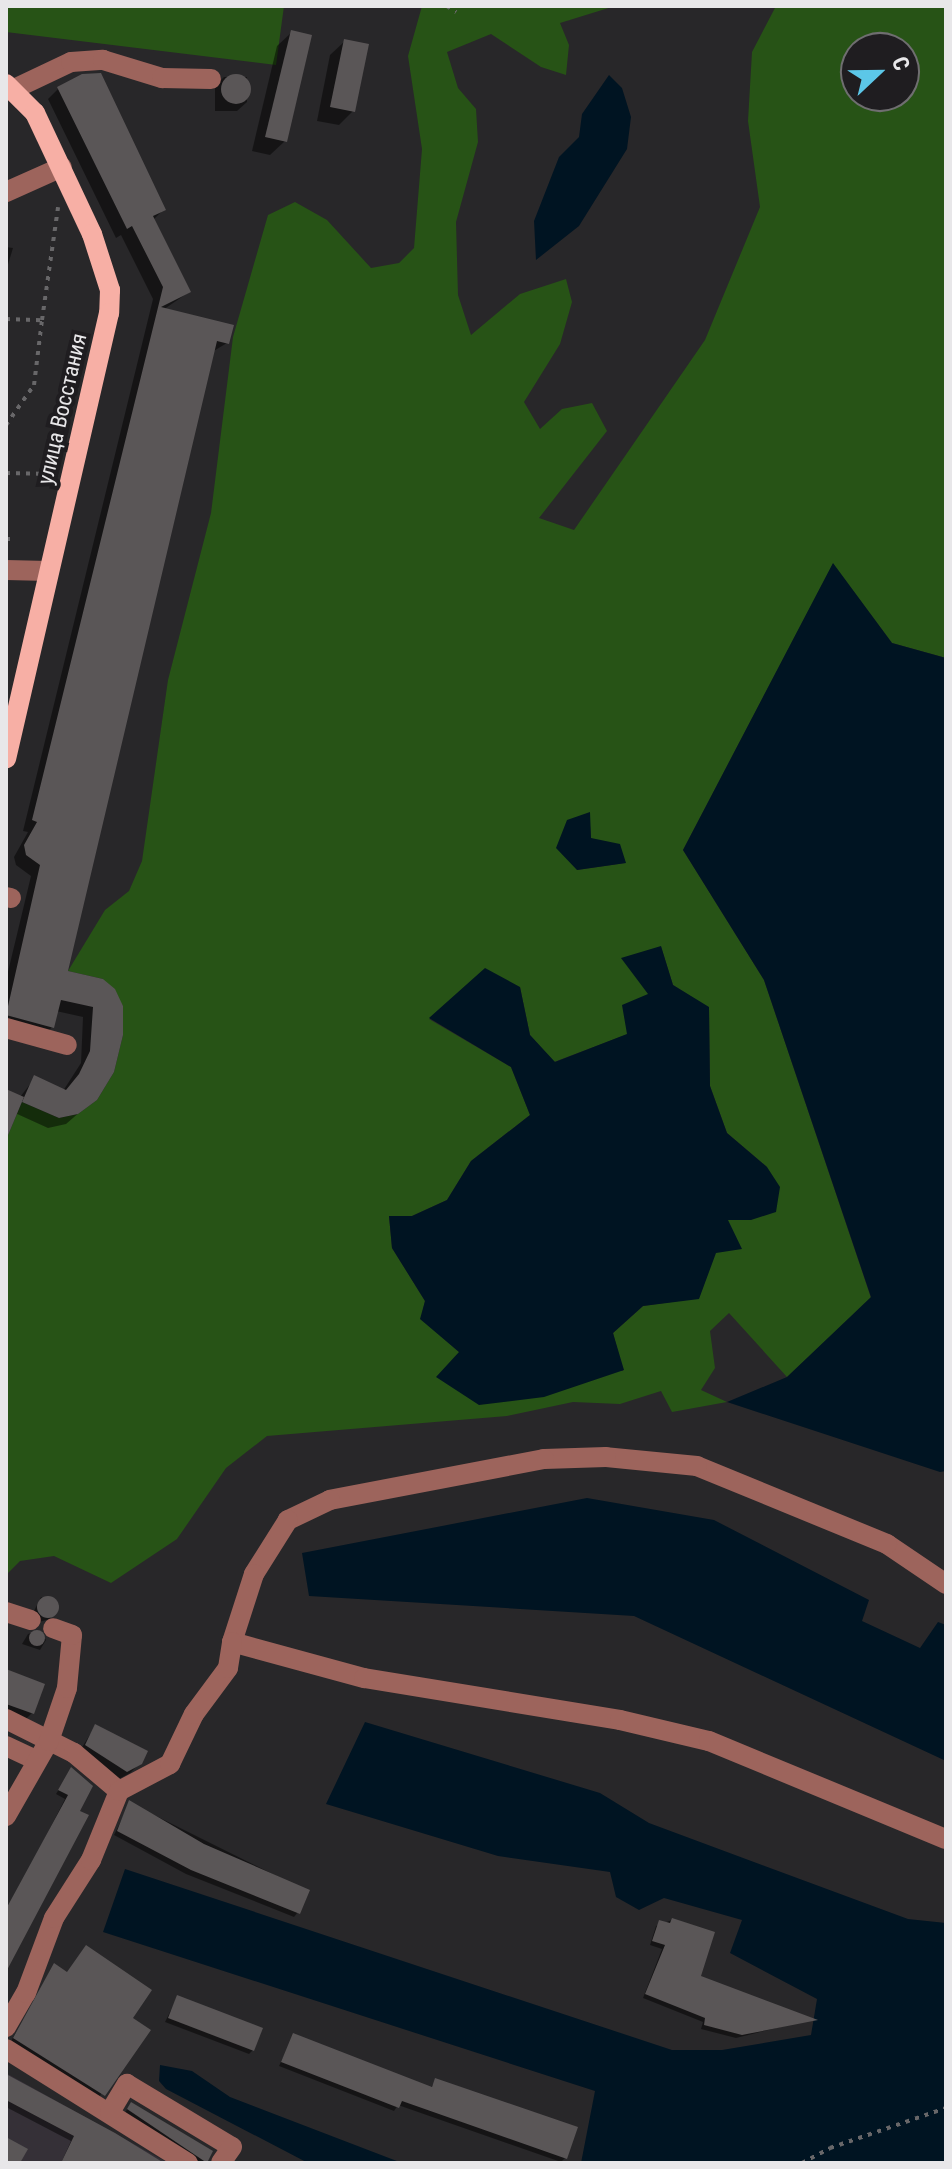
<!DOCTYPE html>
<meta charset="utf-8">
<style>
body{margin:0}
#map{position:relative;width:952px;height:2169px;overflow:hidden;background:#282729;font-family:"Roboto Condensed",sans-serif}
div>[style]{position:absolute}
.built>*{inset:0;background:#353037}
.green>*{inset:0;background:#275316}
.water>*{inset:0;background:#001422}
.shadow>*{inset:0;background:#0007}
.building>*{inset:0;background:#5a5657}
.round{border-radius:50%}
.path>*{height:4px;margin-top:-2px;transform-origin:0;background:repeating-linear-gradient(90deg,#686769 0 4px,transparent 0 10px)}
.minor>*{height:20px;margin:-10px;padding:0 10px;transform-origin:10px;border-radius:10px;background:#9d645c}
.major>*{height:20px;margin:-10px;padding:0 10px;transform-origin:10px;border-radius:10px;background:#f7afa5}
span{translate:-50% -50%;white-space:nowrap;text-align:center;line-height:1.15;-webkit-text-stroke:8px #1f1d20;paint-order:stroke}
.street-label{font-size:22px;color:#e8e7e9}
.frame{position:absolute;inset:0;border:8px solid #e8e7e9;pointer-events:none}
.north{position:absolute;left:840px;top:32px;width:80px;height:80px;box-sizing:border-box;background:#1f1d20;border:2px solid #6f6e70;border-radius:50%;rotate:68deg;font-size:22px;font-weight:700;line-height:32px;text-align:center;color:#e8e7e9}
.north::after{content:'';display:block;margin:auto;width:28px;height:36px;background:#5cc7e8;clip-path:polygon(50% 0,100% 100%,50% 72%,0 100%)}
</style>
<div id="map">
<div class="built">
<i style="clip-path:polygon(6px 2073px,168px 2163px,6px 2163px)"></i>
</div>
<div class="green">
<i style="clip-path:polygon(6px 6px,284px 6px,276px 65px,6px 32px)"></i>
<i style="clip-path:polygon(evenodd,422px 6px,615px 6px,560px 23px,569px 45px,566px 75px,541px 67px,491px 34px,447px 52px,458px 88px,476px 109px,478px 142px,456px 222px,458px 295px,471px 335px,520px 294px,566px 279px,572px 302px,560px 344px,524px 402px,540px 429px,562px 409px,592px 403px,607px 431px,539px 518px,574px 530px,705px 340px,760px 207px,748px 121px,752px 52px,776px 6px,946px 6px,946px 658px,892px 643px,833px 564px,683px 850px,764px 980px,871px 1298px,787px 1377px,729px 1313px,710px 1331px,715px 1368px,701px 1390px,727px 1402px,672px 1412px,661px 1391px,620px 1404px,573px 1402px,507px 1416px,267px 1436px,226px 1468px,177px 1539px,111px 1583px,54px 1556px,20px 1561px,6px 1575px,6px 1140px,22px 1102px,59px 1118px,78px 1114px,97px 1100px,114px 1072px,123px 1035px,123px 1006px,103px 979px,68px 971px,105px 910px,129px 891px,142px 861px,168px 680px,211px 513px,233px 337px,268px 215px,295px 202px,327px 220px,371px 268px,399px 263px,414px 248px,422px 149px,408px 56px,422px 6px,856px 48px,904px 48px,904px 96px,856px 96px,856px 48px,422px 6px,589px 813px,591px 838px,625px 863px,577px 870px,589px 813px,422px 6px,661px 947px,673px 985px,709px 1008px,710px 1086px,727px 1133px,767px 1167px,751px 1220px,727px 1220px,699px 1298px,643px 1306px,613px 1333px,623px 1371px,459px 1352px,421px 1319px,425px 1301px,392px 1248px,389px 1216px,412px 1216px,447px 1200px,471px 1161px,530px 1115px,511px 1067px,429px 1019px,520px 987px,530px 1035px,554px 1062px,628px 1034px,649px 994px,661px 947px)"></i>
</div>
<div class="water">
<i style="clip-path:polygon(609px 75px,622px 88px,631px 117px,627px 149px,579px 226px,536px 260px,534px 221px,559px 157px,579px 137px,582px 114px)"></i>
<i style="clip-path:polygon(833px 563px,892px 643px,946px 658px,946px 1471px,940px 1472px,727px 1402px,787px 1377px,871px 1297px,764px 980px,683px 850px)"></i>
<i style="clip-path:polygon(590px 812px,591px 838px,620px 844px,626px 863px,577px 870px,556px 848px,567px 820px)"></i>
<i style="clip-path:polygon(661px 946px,673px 985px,709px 1007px,710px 1086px,727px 1133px,767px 1167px,780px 1187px,776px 1212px,751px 1220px,728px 1220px,742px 1249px,716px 1253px,699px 1299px,643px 1306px,613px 1333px,624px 1370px,544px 1397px,479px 1405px,436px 1377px,459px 1352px,420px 1319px,425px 1301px,392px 1248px,389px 1216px,412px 1216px,447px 1200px,471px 1161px,530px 1115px,511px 1067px,429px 1018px,485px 968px,520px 987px,530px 1035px,555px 1062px,627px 1034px,622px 1005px,648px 994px,621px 958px)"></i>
<i style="clip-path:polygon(587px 1498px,714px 1520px,869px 1600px,862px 1621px,920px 1648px,938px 1622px,946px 1625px,946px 1761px,634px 1616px,309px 1596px,302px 1553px)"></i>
<i style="clip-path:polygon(365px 1722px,600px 1793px,649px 1823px,908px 1919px,946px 1923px,946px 2163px,581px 2163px,595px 2091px,103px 1932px,125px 1869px,672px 2050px,722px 2050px,811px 2035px,817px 1999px,730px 1953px,742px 1920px,664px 1898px,639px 1910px,616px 1897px,610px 1872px,498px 1856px,326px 1804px)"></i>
<i style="clip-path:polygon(160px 2065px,192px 2071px,230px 2097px,402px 2163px,308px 2163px,166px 2089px,159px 2081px)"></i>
</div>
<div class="shadow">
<i style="clip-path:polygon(292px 32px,285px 141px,270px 155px,252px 151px,277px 46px)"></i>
<i style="clip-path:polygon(345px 41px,353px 111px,339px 125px,317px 121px,330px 55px)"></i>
<i style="clip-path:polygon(224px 77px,247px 77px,247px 102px,237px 111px,215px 111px,215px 86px)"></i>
<i style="clip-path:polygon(58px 89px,164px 209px,153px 220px,189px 292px,163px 310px,227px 343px,212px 352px,65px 972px,102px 981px,95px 1099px,66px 1124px,48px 1128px,15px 1113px,6px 1135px,6px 1091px,20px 1097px,35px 1078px,63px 1091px,81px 1063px,83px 1017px,56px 1011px,52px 1027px,42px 1038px,6px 1028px,6px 980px,31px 876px,16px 865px,14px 857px,28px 832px,23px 831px,153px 299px,121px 235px,116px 238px,48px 99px)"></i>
<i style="clip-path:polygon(6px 247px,13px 248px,6px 271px)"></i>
<i style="clip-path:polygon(41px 1597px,59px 1604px,50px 1619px,39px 1622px,33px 1613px)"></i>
<i style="clip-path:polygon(39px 1631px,46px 1640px,40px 1650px,22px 1644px,28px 1634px)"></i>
<i style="clip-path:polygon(6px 1671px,32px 1713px,18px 1727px,6px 1723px)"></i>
<i style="clip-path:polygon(95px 1727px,140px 1763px,130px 1773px,117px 1780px,77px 1755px)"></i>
<i style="clip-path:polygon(71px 1770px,90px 1786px,6px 1970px,6px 1914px,65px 1799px,56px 1794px)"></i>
<i style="clip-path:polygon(130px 1803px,307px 1891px,298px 1912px,294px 1917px,186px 1874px,114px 1835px)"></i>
<i style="clip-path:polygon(672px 1920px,698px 1978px,801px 2022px,736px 2038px,701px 2029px,703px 2022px,643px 1998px,662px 1949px,650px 1945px,656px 1926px)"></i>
<i style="clip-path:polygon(54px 1965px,130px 2018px,99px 2099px,10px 2043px)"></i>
<i style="clip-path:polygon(177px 1998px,253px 2050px,249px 2054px,165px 2022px)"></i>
<i style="clip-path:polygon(294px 2035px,430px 2089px,436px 2080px,565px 2158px,561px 2162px,398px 2105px,394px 2111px,279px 2066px)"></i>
<i style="clip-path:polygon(6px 2078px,157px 2163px,61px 2163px,71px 2141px,6px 2107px)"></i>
<i style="clip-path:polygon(128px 2108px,211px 2152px,204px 2163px,195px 2163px,124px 2114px)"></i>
</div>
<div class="building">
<i style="clip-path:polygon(291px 30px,312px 35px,287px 142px,265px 137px)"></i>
<i style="clip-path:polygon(344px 39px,369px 44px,355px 112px,330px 107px)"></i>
<i style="clip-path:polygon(101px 73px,166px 210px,153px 216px,191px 292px,161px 307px,234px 325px,229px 344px,217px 341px,68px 971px,103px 979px,115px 989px,123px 1006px,123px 1035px,114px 1072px,97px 1100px,78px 1114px,59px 1118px,22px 1102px,34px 1075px,66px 1090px,79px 1074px,90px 1051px,93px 1007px,61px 1000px,54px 1028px,6px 1015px,40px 865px,26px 855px,24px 845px,37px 822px,32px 820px,163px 287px,132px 226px,127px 229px,57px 87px,82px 74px)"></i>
<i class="round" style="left:221px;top:74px;width:30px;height:30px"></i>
<i style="clip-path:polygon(6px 1089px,24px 1097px,6px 1140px)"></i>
<i class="round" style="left:37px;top:1596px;width:22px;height:22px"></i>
<i class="round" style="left:29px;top:1630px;width:16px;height:16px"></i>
<i style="clip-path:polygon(6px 1669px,45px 1684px,34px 1714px,6px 1704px)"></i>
<i style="clip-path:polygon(95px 1724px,148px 1751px,142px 1764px,127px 1772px,85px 1745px)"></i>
<i style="clip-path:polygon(71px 1767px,93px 1786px,80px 1811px,89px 1815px,6px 1972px,6px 1909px,68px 1795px,58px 1790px)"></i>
<i style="clip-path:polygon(129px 1800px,204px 1844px,310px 1890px,300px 1914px,191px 1870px,117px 1831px)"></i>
<i style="clip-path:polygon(672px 1918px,715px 1932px,701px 1976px,818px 2020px,742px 2035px,704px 2025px,705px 2018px,645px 1994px,665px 1945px,652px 1941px,659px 1920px,670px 1923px)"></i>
<i style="clip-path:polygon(86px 1945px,152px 1990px,133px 2018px,151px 2030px,105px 2096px,13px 2038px,54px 1963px,67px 1972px)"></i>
<i style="clip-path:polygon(177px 1995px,263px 2028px,254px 2051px,168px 2018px)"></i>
<i style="clip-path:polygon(293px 2033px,432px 2087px,435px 2078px,578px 2127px,567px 2159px,402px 2101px,399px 2108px,281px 2062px)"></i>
<i style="clip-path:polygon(6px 2074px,115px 2133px,164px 2163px,61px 2163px,74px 2136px,6px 2100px)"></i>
<i style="clip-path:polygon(131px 2102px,213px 2151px,207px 2163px,127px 2109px)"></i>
<i style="clip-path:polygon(6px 2137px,28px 2149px,20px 2163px,6px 2163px)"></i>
</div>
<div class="path">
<i style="left:447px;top:6px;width:11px;rotate:34deg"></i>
<i style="left:6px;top:319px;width:36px;rotate:2deg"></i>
<i style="left:42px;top:320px;width:114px;rotate:-81.9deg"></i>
<i style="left:6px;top:425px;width:49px;rotate:-55deg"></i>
<i style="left:34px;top:385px;width:65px;rotate:-83deg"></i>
<i style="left:6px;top:473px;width:47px;rotate:1.2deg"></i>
<i style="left:6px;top:539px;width:10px"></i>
<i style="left:802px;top:2163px;width:32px;rotate:-28deg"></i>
<i style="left:830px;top:2148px;width:123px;rotate:-19deg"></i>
</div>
<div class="minor">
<i style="left:14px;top:89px;width:63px;rotate:-25.3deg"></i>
<i style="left:71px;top:62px;width:32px;rotate:-4deg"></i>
<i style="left:103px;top:60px;width:62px;rotate:17deg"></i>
<i style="left:162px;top:78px;width:49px;rotate:1.2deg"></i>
<i style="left:6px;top:192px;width:61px;rotate:-24.1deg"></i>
<i style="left:6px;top:570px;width:42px;rotate:1.4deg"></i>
<i style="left:6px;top:897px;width:5px;rotate:11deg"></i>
<i style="left:6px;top:1028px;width:63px;rotate:15.6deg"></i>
<i style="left:946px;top:1584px;width:71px;rotate:-145.9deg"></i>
<i style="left:887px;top:1544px;width:205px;rotate:-157.7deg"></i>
<i style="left:697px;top:1466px;width:91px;rotate:-174.4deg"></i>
<i style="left:606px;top:1457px;width:62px;rotate:178.2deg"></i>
<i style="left:544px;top:1459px;width:218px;rotate:169.2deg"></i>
<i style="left:330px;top:1500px;width:47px;rotate:154.5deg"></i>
<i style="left:288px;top:1520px;width:64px;rotate:122.2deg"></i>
<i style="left:254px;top:1574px;width:71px;rotate:107.9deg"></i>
<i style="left:232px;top:1642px;width:137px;rotate:15.3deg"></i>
<i style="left:364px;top:1678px;width:259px;rotate:9.3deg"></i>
<i style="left:620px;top:1720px;width:91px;rotate:13.3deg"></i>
<i style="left:709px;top:1741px;width:256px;rotate:22.5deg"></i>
<i style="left:6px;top:1612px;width:26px;rotate:18deg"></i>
<i style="left:6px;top:1719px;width:76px;rotate:26.6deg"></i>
<i style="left:74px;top:1753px;width:59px;rotate:40.2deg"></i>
<i style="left:6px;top:1746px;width:33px;rotate:25deg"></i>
<i style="left:6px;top:1816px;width:86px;rotate:-60.2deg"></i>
<i style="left:49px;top:1741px;width:56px;rotate:-71.2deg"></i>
<i style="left:67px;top:1688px;width:53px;rotate:-84.6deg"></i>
<i style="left:72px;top:1635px;width:20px;rotate:-160deg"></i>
<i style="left:6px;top:2027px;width:39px;rotate:-60deg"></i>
<i style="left:26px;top:1993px;width:80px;rotate:-69.5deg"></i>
<i style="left:54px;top:1918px;width:69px;rotate:-57.5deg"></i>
<i style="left:91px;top:1860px;width:74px;rotate:-67.9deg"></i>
<i style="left:119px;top:1791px;width:58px;rotate:-27.9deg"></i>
<i style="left:170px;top:1764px;width:55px;rotate:-64.4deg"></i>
<i style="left:194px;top:1714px;width:57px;rotate:-53.5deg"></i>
<i style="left:228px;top:1668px;width:26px;rotate:-81deg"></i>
<i style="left:6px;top:2049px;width:215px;rotate:32.1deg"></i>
<i style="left:110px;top:2112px;width:33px;rotate:-59deg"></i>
<i style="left:127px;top:2084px;width:122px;rotate:31deg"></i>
<i style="left:232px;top:2147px;width:19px;rotate:125deg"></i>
</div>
<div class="major">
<i style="left:6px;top:84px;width:41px;rotate:45deg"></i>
<i style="left:35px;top:113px;width:134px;rotate:64.8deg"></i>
<i style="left:92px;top:234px;width:59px;rotate:72.2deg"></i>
<i style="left:110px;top:290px;width:23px;rotate:92deg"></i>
<i style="left:109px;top:313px;width:457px;rotate:103deg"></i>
</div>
<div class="street-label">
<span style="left:62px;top:409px;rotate:-77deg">улица Восстания</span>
</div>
<div class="frame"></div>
<div class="north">С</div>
</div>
